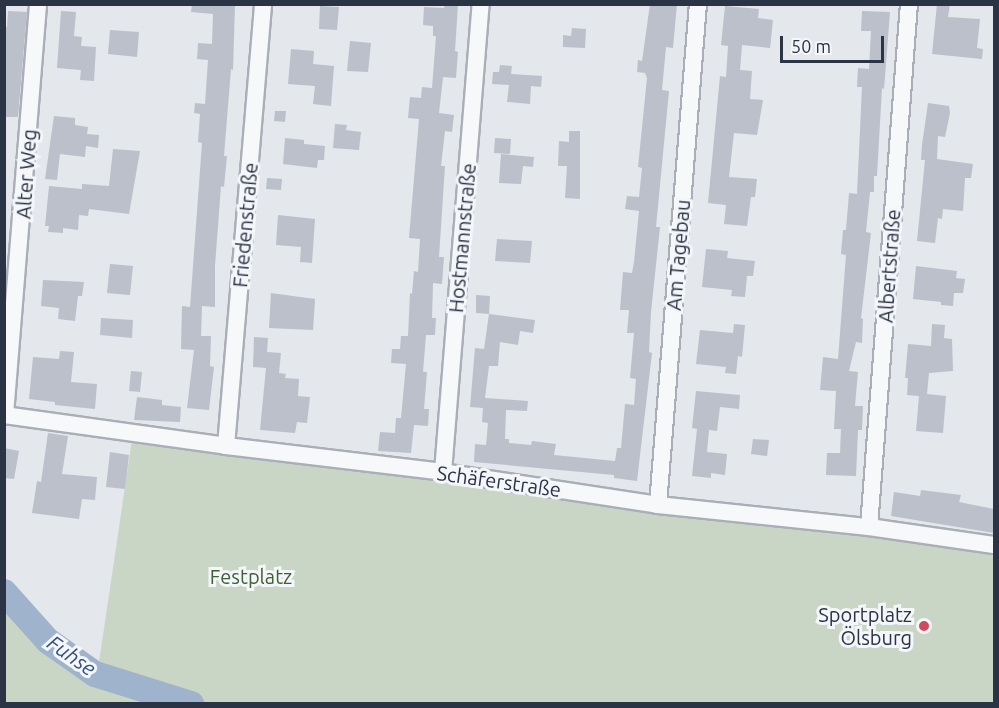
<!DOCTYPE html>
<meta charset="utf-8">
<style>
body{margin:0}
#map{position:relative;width:999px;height:708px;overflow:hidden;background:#e4e7ec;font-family:Ubuntu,sans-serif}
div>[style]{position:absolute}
.green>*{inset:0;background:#c9d6c5}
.river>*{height:26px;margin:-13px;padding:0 13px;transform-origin:13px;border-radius:13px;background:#9fb4cc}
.building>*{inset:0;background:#bbc0ca}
.roads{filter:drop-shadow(2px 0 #a9aeb7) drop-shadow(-2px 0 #a9aeb7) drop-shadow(0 2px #a9aeb7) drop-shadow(0 -2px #a9aeb7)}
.minor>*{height:16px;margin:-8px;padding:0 8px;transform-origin:8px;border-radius:8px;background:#f7f8fa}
.dots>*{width:16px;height:16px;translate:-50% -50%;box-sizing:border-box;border:3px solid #f4f6f9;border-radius:50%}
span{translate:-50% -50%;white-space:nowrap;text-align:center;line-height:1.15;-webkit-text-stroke:6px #f4f6f9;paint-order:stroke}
.street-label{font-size:20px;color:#2b3445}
.park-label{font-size:20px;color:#3f6138}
.poi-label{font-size:20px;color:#2b3445}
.right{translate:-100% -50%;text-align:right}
.water-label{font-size:21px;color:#34527a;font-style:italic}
.frame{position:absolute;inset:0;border:6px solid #2b3445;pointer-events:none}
.scale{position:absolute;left:780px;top:36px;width:104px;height:27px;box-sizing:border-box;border:3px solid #2b3445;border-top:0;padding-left:8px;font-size:18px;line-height:21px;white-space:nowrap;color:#2b3445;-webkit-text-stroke:4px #f4f6f9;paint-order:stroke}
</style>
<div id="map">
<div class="green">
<i style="clip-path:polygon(132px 440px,658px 511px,994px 549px,994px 703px,5px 703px,4px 582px,54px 637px,98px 669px)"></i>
</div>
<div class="river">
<i style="left:4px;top:592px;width:66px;rotate:48.1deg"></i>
<i style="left:48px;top:641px;width:57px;rotate:35.1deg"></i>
<i style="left:95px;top:674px;width:101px;rotate:17.4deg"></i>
</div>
<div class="building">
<i style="clip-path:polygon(192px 4px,235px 4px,233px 70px,231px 69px,224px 156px,227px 156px,224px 187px,221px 186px,215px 266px,215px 307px,202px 306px,201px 336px,211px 336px,210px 366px,214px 367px,209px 410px,187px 408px,194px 350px,181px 349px,182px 306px,190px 307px,202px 143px,198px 142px,200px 114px,194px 113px,195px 103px,205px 104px,208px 60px,197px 59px,198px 43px,212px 44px,213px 14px,191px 12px)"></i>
<i style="clip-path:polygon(445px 4px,458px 4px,455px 51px,458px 52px,456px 78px,443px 77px,439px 113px,454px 115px,452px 132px,445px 131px,441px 166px,445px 166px,439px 257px,444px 257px,442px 284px,433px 283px,432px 318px,436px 318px,435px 335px,426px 335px,423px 372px,427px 372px,424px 409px,429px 409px,428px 426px,414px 425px,411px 453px,378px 451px,380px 432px,395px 433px,396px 418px,401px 418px,406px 364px,391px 363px,392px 349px,400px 349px,401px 336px,408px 336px,410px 293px,412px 294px,414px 271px,418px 272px,420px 239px,409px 238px,419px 119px,408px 118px,410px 97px,421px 98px,422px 87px,432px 88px,436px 36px,433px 36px,433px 26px,423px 25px,424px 7px,444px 8px)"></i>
<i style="clip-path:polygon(650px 4px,677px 4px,673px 48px,666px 47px,662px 90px,669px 91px,656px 227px,660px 227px,651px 312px,649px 352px,652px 353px,637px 481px,614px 478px,614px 475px,474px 462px,475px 444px,486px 445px,488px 423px,482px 422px,483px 408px,470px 407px,475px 348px,484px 349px,489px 314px,535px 320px,533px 333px,520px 331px,518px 345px,500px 342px,498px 366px,489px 366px,485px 398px,528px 401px,527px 411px,506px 410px,505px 439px,509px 439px,509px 443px,531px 445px,532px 441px,556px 444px,554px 455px,615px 461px,617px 448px,621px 448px,625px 404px,634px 405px,636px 379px,630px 378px,634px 333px,627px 333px,629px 310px,620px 310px,623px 272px,632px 273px,634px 262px,639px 211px,625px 209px,627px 196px,639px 197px,642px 168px,638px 167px,647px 78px,645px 73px,637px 72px,638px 60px,642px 61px)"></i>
<i style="clip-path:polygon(937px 4px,950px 4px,948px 17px,980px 19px,977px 48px,983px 49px,982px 59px,932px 54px)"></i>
<i style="clip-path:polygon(320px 6px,339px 7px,337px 30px,319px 29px)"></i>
<i style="clip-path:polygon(725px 6px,759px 9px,758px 18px,773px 20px,770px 48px,742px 45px,740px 70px,752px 71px,750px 99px,763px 100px,757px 135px,734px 133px,729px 177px,757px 179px,755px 197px,751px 197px,747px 226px,724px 224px,726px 205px,708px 203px,720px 76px,726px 77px,728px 46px,721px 45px)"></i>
<i style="clip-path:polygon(8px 11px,27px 12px,18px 117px,4px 117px,4px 27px,7px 27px)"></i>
<i style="clip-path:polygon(61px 11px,76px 12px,74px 36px,82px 37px,81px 46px,96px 47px,94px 81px,80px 80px,81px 70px,57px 68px)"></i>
<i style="clip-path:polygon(862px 11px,890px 12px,884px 89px,882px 88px,877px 176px,874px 176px,874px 192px,870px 192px,866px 232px,871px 233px,861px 318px,863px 319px,862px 343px,856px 342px,849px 371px,858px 372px,855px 406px,863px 406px,862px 430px,858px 430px,856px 476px,826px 475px,827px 453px,840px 453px,841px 429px,834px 429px,836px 391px,820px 390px,823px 357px,838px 359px,846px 255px,841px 254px,843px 230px,846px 230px,849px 193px,857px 194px,862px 87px,857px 87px,858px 68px,869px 69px,871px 31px,861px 31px)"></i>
<i style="clip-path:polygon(572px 28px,586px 29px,585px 48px,563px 47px,563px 35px,571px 36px)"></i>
<i style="clip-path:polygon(110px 30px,139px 32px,137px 57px,108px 54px)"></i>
<i style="clip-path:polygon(350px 41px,371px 43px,368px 72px,347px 71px)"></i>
<i style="clip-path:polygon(291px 49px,314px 51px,313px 64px,334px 66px,331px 106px,313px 104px,315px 86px,288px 84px)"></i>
<i style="clip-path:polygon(500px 65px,512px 66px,511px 74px,542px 76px,541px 87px,531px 86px,530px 104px,507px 102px,509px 85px,492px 84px,493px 72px,499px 72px)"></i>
<i style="clip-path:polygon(928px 103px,949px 106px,950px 113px,945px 137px,938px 136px,937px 159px,973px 164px,971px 178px,965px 178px,963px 211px,943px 209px,942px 219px,938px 218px,935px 243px,917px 241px,925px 160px,921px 160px,922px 145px)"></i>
<i style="clip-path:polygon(275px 111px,286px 111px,285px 122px,274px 121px)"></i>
<i style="clip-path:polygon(54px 116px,75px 118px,75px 125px,88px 127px,87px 134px,99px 135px,98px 148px,86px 146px,85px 157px,60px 154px,57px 180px,45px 179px)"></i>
<i style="clip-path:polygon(335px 124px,347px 125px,346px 130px,361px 132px,359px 150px,333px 148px)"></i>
<i style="clip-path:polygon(569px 131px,580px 131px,580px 199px,565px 198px,567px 166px,558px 166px,559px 141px,569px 142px)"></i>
<i style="clip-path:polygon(285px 138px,304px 140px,304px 144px,325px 146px,324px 160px,318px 160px,317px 168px,283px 164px)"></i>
<i style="clip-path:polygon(495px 138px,511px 139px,510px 154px,494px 153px)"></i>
<i style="clip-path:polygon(113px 149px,140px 151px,129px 214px,89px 209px,88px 216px,79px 215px,78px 230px,63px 228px,63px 233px,48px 232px,49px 226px,45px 226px,49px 186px,82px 189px,82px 184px,109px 186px)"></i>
<i style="clip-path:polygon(501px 154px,534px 157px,533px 167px,523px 166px,521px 184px,499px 183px)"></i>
<i style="clip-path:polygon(267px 178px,282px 179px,281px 190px,266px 189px)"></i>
<i style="clip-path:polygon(278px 215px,315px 219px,312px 263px,300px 262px,301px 247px,276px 245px)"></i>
<i style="clip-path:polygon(497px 239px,532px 241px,530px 263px,495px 261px)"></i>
<i style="clip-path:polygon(706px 249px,728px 251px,727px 258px,755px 261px,753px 276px,747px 276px,745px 297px,731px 296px,732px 290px,702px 287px)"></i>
<i style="clip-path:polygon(110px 264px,133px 266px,130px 295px,107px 293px)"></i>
<i style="clip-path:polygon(916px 266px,957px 271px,956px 278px,965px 279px,963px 293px,954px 293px,953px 306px,941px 305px,941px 302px,913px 299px)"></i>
<i style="clip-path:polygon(43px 280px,84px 282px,82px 296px,78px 296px,75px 321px,58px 319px,59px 308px,41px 306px)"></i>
<i style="clip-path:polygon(271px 293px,315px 299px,313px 330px,269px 328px)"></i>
<i style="clip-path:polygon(476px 295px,490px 296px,489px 314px,476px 313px)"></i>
<i style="clip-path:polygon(101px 318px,133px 320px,132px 338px,100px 335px)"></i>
<i style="clip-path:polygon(734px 324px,745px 325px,742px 357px,738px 356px,736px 374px,725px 373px,726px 367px,696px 364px,700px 330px,733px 333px)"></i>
<i style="clip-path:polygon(932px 324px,945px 325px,944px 338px,952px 339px,953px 371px,929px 373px,927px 394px,946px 396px,943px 433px,916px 431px,919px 396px,907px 395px,908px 378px,905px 378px,908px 344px,931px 346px)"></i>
<i style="clip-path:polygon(254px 337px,268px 338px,267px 352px,281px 353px,279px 373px,286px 374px,285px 378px,299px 379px,298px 396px,310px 397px,307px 423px,297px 422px,295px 433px,260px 430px,266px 368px,253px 367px)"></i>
<i style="clip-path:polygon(60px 351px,74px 352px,71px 382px,97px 384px,95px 409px,55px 405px,55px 402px,29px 399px,33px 357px,59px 359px)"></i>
<i style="clip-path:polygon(131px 371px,142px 372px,140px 392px,129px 391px)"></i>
<i style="clip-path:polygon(696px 391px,740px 395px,739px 409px,720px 407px,717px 431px,709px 430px,707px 452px,727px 454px,725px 475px,711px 473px,711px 478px,692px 476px,697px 429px,692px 428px)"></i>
<i style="clip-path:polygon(137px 397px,162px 400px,162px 405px,181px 407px,180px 422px,134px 420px)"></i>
<i style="clip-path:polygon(48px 433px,68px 436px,62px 474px,97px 477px,95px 500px,82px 499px,79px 519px,32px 513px,37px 481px,41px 482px)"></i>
<i style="clip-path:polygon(753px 439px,769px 440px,767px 456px,751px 454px)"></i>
<i style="clip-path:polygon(4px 448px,19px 451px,14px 479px,4px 478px)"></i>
<i style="clip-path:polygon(110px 452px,129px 455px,125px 489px,106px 487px)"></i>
<i style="clip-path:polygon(921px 490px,961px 495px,959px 502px,994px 509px,994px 533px,891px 516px,894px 492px,920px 496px)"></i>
</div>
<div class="roads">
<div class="minor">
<i style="left:4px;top:415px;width:224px;rotate:7.9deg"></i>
<i style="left:226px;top:446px;width:219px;rotate:6.8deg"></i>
<i style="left:443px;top:472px;width:218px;rotate:8.7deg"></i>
<i style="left:658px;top:505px;width:212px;rotate:6deg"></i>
<i style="left:869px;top:527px;width:126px;rotate:8.2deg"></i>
<i style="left:5px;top:415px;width:412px;rotate:-85.4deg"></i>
<i style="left:226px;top:446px;width:444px;rotate:-85.2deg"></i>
<i style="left:443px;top:472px;width:470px;rotate:-85.4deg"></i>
<i style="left:658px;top:505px;width:503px;rotate:-85.44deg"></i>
<i style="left:869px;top:527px;width:525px;rotate:-85.63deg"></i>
</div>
</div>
<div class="dots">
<i style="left:924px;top:626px;background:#d1495b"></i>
</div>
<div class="street-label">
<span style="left:26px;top:174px;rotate:-86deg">Alter Weg</span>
<span style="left:245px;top:225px;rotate:-85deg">Friedenstraße</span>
<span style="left:462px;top:238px;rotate:-85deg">Hostmannstraße</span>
<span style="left:678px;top:255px;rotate:-85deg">Am Tagebau</span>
<span style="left:889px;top:266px;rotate:-86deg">Albertstraße</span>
<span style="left:499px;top:481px;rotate:8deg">Schäferstraße</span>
</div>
<div class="park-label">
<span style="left:251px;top:576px">Festplatz</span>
</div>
<div class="poi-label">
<span class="right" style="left:912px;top:626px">Sportplatz<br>Ölsburg</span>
</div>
<div class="water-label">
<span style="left:72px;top:655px;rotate:35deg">Fuhse</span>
</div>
<div class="frame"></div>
<div class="scale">50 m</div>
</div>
